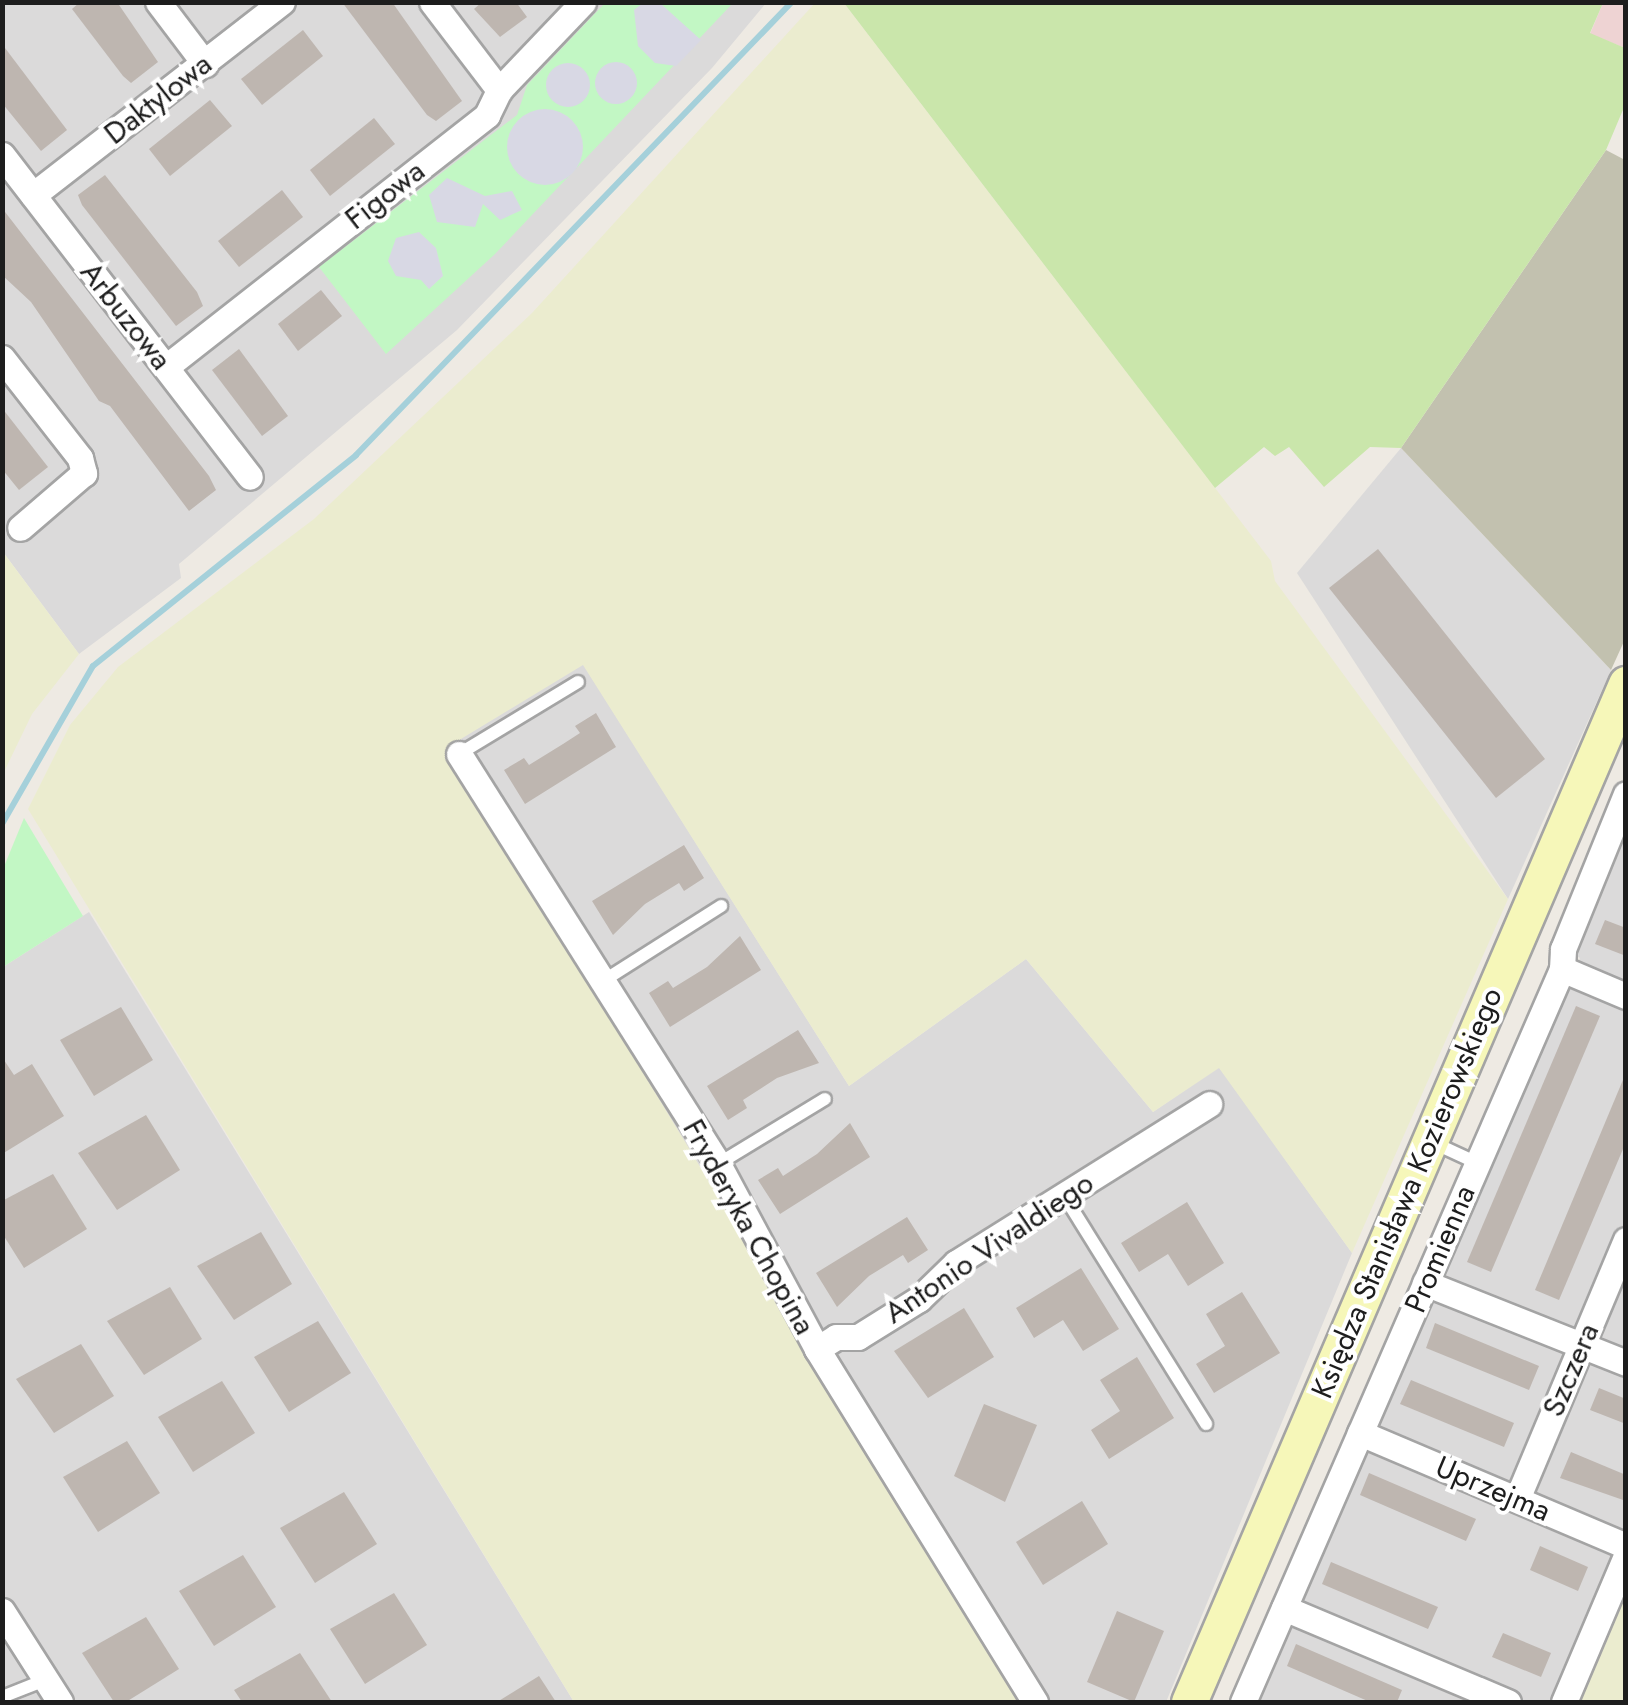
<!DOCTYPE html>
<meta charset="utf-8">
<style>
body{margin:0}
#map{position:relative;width:1628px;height:1705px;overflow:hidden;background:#eeeae3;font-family:Jost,sans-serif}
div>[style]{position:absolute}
.residential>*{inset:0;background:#dbdada}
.commercial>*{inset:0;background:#eed3d3}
.construction>*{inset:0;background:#c2c1af}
.farmland>*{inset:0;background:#ebeccf}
.grass>*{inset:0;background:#cae6ab}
.park>*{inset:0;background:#c2f7c4}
.plaza>*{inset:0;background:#d8d8e4}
.round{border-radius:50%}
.stream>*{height:6px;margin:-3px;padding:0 3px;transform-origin:3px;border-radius:3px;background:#a5d0da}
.building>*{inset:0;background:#beb6b0}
.roads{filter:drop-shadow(2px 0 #a4a4a4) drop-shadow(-2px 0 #a4a4a4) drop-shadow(0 2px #a4a4a4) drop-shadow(0 -2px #a4a4a4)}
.lane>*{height:12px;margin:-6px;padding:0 6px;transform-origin:6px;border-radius:6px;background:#fff}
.street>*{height:25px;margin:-12.5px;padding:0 12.5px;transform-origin:12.5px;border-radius:12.5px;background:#fff}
.secondary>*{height:35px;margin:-17.5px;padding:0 17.5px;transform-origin:17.5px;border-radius:17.5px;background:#f6f7b9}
span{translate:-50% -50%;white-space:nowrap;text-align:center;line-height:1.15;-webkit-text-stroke:8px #fff;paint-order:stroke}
.street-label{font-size:30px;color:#1d1d1d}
.frame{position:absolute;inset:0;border:5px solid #1d1d1d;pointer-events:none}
</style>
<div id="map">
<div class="residential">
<i style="clip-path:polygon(3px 3px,766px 3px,712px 68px,457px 330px,179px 564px,181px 578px,79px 654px,3px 552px)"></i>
<i style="clip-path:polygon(1401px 448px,1611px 670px,1508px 899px,1297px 573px)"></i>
<i style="clip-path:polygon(583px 664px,849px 1086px,1026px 959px,1153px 1112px,1219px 1067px,1352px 1253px,1166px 1702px,1025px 1702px,445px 748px)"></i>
<i style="clip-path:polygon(1625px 828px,1625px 1596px,1579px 1702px,1257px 1702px,1580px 958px,1574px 954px)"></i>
<i style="clip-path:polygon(89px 912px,574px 1702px,3px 1702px,3px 967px)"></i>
</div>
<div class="commercial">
<i style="clip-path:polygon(1603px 3px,1625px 3px,1625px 48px,1590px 34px)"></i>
</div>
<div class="construction">
<i style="clip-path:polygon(1606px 150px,1625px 160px,1626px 637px,1611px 670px,1401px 448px)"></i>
</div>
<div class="farmland">
<i style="clip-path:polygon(815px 3px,844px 3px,1271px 561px,1275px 581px,1508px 899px,1352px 1253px,1219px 1068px,1153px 1112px,1026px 959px,849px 1086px,583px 665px,446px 748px,1025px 1702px,574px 1702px,28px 809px,70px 725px,118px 667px,314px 519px,532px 313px)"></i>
<i style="clip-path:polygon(3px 552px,79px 654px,32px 714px,3px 774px)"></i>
<i style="clip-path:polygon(1625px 1596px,1625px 1702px,1579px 1702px)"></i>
</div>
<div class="grass">
<i style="clip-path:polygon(844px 3px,1603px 3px,1590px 33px,1625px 48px,1625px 105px,1606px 150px,1401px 448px,1370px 447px,1324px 487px,1289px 447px,1275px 456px,1264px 447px,1215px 488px)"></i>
</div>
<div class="park">
<i style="clip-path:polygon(605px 3px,733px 3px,495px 254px,386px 354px,319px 267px,517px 115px,527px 85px)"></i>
<i style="clip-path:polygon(24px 818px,83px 916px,3px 967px,3px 869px)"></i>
</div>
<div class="plaza">
<i style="clip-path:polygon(643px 3px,660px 3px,701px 40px,676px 66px,655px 63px,638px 46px,634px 10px)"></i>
<i class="round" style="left:595px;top:62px;width:42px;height:42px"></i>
<i class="round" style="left:546px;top:63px;width:44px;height:44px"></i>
<i class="round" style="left:507px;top:109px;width:76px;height:76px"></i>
<i style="clip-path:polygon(447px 178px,485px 196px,512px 191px,522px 210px,500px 220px,483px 204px,475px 227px,437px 222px,429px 195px)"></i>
<i style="clip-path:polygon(419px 232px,436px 248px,443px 276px,429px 289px,421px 280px,396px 276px,388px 261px,396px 238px)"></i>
</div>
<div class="stream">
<i style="left:2px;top:824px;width:182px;rotate:-60.1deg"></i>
<i style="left:93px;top:666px;width:337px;rotate:-38.7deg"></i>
<i style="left:356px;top:455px;width:629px;rotate:-46.1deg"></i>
</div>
<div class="building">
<i style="clip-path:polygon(80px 2px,117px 2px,158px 62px,131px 83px,123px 76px,72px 9px)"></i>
<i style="clip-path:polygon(342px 2px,392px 2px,462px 101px,436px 121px,427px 115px)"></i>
<i style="clip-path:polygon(482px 2px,516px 2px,527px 17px,500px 37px,474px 9px)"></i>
<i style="clip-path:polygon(303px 30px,323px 56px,262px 105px,241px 79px)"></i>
<i style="clip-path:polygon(2px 44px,67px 130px,41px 151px,2px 103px)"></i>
<i style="clip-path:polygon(210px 100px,232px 126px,170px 176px,149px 149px)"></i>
<i style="clip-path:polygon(374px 118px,395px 144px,330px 196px,310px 170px)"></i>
<i style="clip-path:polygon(105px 175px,197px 292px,203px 306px,176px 326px,82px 205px,78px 195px)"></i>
<i style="clip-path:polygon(282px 190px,303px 217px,239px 267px,218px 241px)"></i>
<i style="clip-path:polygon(2px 208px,209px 476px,216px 490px,189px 511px,110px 406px,99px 401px,31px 302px,2px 275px)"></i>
<i style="clip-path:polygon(321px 290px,342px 316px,298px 351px,278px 324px)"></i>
<i style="clip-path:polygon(239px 349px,288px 416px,262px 436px,212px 370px)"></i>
<i style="clip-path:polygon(2px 408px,48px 467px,19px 490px,2px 469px)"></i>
<i style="clip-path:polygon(1378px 549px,1545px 759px,1496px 798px,1329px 588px)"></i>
<i style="clip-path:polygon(596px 713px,616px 747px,525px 804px,504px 770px,524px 758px,529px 765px,563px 744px,580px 733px,575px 726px)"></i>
<i style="clip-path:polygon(684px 845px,704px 878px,684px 891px,679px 883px,645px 904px,613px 935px,592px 901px)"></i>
<i style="clip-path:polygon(1605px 920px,1626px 928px,1626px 956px,1595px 944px)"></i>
<i style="clip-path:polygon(740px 936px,761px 970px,670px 1027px,649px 993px,668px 981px,673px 988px,707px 967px)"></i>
<i style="clip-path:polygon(1576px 1006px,1600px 1016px,1491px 1272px,1467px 1262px)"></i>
<i style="clip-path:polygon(121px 1007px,153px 1060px,94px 1096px,60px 1040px)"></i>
<i style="clip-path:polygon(798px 1030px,819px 1063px,777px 1078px,743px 1100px,747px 1108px,728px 1120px,707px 1086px)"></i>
<i style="clip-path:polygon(2px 1057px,14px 1075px,32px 1064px,64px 1116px,2px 1154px)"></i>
<i style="clip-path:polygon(1625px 1075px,1626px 1142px,1559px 1300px,1535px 1290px)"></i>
<i style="clip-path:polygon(146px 1115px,180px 1170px,117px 1210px,78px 1153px)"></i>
<i style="clip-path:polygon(850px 1123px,870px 1157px,780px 1214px,758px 1180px,778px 1168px,783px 1176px,817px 1154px)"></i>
<i style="clip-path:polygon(53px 1174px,87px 1229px,24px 1268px,2px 1233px,2px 1201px)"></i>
<i style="clip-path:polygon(1187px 1202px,1224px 1263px,1188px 1286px,1168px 1254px,1139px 1272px,1121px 1243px)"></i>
<i style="clip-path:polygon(907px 1217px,928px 1250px,908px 1263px,903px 1255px,869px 1276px,837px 1307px,816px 1273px)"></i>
<i style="clip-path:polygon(261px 1232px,292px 1284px,234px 1320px,197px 1266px)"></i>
<i style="clip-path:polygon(1081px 1268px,1119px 1329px,1083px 1351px,1063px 1320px,1034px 1338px,1016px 1308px)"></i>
<i style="clip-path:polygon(170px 1287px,202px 1339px,144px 1375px,107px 1321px)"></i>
<i style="clip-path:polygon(1242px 1292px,1280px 1353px,1214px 1393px,1196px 1364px,1225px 1346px,1206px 1314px)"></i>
<i style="clip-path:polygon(964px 1308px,994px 1357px,928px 1398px,894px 1351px)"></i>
<i style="clip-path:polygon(318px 1321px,351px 1373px,289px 1412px,254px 1357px)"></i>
<i style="clip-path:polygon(1435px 1323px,1539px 1366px,1529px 1390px,1426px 1348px)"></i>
<i style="clip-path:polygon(81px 1344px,114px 1396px,54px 1433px,16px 1379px)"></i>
<i style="clip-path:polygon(1137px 1357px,1174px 1418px,1109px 1459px,1091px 1430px,1120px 1411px,1100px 1380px)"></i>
<i style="clip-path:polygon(1411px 1380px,1514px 1423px,1504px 1447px,1400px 1404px)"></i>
<i style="clip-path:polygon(222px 1381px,255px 1433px,193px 1472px,158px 1417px)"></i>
<i style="clip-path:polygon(1599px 1388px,1626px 1399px,1626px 1424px,1590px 1410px)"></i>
<i style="clip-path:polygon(984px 1404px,1037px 1425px,1005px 1502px,954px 1476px)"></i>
<i style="clip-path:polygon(127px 1441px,160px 1493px,98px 1532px,63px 1477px)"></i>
<i style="clip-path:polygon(1571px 1452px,1626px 1475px,1626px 1501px,1560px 1478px)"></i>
<i style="clip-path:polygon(1369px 1473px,1476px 1519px,1466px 1541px,1360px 1495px)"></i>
<i style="clip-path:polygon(344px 1492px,377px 1544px,315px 1583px,280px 1528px)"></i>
<i style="clip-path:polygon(1082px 1501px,1108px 1544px,1043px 1585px,1016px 1542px)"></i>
<i style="clip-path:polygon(1540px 1546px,1588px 1567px,1578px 1591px,1530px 1570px)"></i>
<i style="clip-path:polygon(243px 1555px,276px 1607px,214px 1646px,179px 1591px)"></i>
<i style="clip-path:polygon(1331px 1562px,1438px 1607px,1428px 1629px,1322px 1584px)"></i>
<i style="clip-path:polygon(394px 1593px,427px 1645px,365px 1684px,330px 1629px)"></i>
<i style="clip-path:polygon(1117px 1611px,1164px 1631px,1134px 1702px,1087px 1682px)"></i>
<i style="clip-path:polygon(146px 1617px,179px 1669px,126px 1702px,114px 1702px,82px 1653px)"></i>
<i style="clip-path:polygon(1503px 1633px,1551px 1653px,1541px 1677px,1492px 1657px)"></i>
<i style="clip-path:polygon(1296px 1644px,1402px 1690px,1397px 1702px,1370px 1702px,1287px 1666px)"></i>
<i style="clip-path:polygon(300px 1653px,332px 1702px,242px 1702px,234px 1690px)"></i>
<i style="clip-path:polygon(539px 1676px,556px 1702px,497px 1702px)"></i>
</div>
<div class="roads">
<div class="lane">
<i style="left:459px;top:754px;width:139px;rotate:-31.2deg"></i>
<i style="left:603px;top:981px;width:140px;rotate:-32.4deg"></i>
<i style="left:1434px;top:1143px;width:47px;rotate:24.9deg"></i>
<i style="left:718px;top:1164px;width:125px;rotate:-31.3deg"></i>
<i style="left:1063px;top:1194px;width:271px;rotate:58.1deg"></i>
<i style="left:2px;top:1697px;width:46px;rotate:-21.6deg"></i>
</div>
<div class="street">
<i style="left:158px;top:2px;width:78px;rotate:52.8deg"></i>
<i style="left:432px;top:2px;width:111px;rotate:52.7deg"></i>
<i style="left:2px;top:155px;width:406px;rotate:52.4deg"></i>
<i style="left:33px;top:195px;width:315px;rotate:-37.8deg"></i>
<i style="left:2px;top:358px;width:127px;rotate:52deg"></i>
<i style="left:80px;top:458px;width:16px;rotate:75deg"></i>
<i style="left:84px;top:473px;width:84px;rotate:139.3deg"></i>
<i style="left:166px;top:367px;width:408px;rotate:-38.1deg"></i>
<i style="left:487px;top:115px;width:28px;rotate:-64deg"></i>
<i style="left:499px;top:90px;width:122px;rotate:-46.3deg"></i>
<i style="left:459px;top:754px;width:485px;rotate:57.7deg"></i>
<i style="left:718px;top:1164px;width:210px;rotate:61.8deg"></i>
<i style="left:817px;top:1349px;width:415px;rotate:58.3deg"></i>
<i style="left:1562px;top:969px;width:69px;rotate:22.9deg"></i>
<i style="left:1425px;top:1283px;width:216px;rotate:21.7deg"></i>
<i style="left:817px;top:1349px;width:22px;rotate:-32deg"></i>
<i style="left:836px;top:1337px;width:22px"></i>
<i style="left:858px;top:1337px;width:72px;rotate:-31.9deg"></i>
<i style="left:919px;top:1299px;width:52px;rotate:-44.2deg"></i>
<i style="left:956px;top:1263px;width:299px;rotate:-32.1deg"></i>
<i style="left:1360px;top:1433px;width:289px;rotate:23deg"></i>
<i style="left:1517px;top:1499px;width:281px;rotate:-67.2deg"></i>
<i style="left:1284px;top:1608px;width:243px;rotate:22.8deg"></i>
<i style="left:2px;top:1611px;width:108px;rotate:57.5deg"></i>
<i style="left:1243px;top:1702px;width:799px;rotate:-66.48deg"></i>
<i style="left:1562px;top:969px;width:20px;rotate:-87deg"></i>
<i style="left:1563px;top:949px;width:167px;rotate:-67.9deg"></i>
<i style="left:1564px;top:1702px;width:159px;rotate:-67deg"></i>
</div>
<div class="secondary">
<i style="left:1189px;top:1702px;width:1108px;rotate:-66.77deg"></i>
</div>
</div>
<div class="street-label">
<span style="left:158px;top:99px;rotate:-38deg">Daktylowa</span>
<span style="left:385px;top:195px;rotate:-38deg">Figowa</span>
<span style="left:126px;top:316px;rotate:52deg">Arbuzowa</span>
<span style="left:1407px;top:1193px;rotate:-67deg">Księdza Stanisława Kozierowskiego</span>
<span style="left:749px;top:1227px;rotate:61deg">Fryderyka Chopina</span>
<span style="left:989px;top:1248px;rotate:-34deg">Antonio Vivaldiego</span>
<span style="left:1440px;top:1249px;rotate:-67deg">Promienna</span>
<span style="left:1571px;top:1370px;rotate:-67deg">Szczera</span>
<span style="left:1493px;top:1489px;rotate:23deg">Uprzejma</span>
</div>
<div class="frame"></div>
</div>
